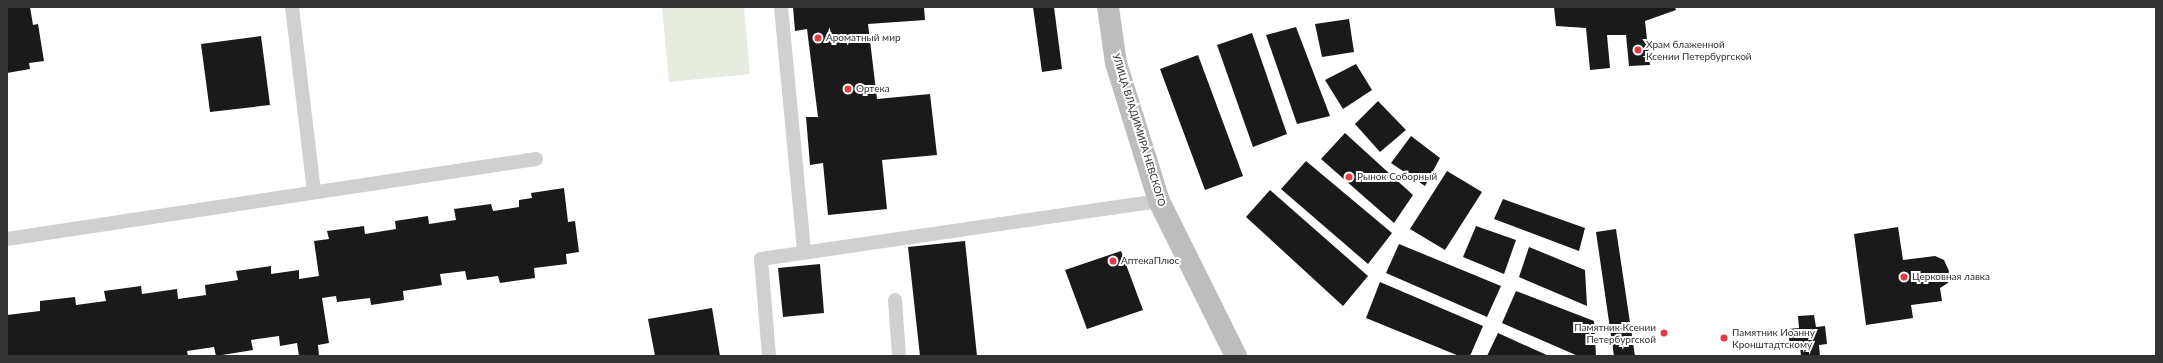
<!DOCTYPE html>
<meta charset="utf-8">
<style>
body{margin:0}
#map{position:relative;width:2163px;height:363px;overflow:hidden;background:#fff;font-family:Lato,sans-serif}
div>[style]{position:absolute}
.green>*{inset:0;background:#e6ecdf}
.building>*{inset:0;background:#1a1a1a}
.lane>*{height:14px;margin:-7px;padding:0 7px;transform-origin:7px;border-radius:7px;background:#d0d0d0}
.secondary>*{height:22px;margin:-11px;padding:0 11px;transform-origin:11px;border-radius:11px;background:#bdbdbd}
.dots>*{width:11px;height:11px;translate:-50% -50%;box-sizing:border-box;border:2px solid #fff;border-radius:50%}
span{translate:-50% -50%;white-space:nowrap;text-align:center;line-height:1.15;-webkit-text-stroke:4px #fff;paint-order:stroke}
.poi-label{font-size:10px;color:#333}
.left{translate:0 -50%;text-align:left}
.right{translate:-100% -50%;text-align:right}
.street-label{font-size:10px;color:#333}
.frame{position:absolute;inset:0;border:8px solid #333;pointer-events:none}
</style>
<div id="map">
<div class="green">
<i style="clip-path:polygon(662px 7px,744px 7px,750px 74px,669px 82px)"></i>
</div>
<div class="building">
<i style="clip-path:polygon(7px 7px,30px 7px,33px 25px,38px 24px,44px 61px,29px 63px,30px 69px,7px 73px)"></i>
<i style="clip-path:polygon(793px 7px,924px 7px,925px 20px,868px 24px,877px 99px,930px 94px,937px 155px,882px 160px,887px 209px,828px 215px,823px 163px,810px 165px,806px 117px,818px 117px,807px 29px,795px 31px)"></i>
<i style="clip-path:polygon(1033px 7px,1054px 7px,1062px 69px,1042px 72px)"></i>
<i style="clip-path:polygon(1554px 7px,1675px 7px,1676px 10px,1645px 21px,1650px 65px,1629px 66px,1626px 35px,1607px 35px,1610px 68px,1590px 70px,1586px 28px,1556px 26px)"></i>
<i style="clip-path:polygon(1349px 19px,1354px 52px,1322px 57px,1315px 24px)"></i>
<i style="clip-path:polygon(1296px 27px,1330px 116px,1297px 124px,1266px 35px)"></i>
<i style="clip-path:polygon(1252px 33px,1287px 134px,1253px 147px,1217px 45px)"></i>
<i style="clip-path:polygon(261px 36px,270px 105px,210px 112px,201px 44px)"></i>
<i style="clip-path:polygon(1198px 55px,1243px 176px,1205px 190px,1160px 69px)"></i>
<i style="clip-path:polygon(1356px 64px,1372px 90px,1343px 109px,1325px 80px)"></i>
<i style="clip-path:polygon(1378px 101px,1406px 130px,1380px 152px,1355px 124px)"></i>
<i style="clip-path:polygon(1345px 133px,1413px 195px,1394px 223px,1321px 159px)"></i>
<i style="clip-path:polygon(1411px 136px,1440px 158px,1425px 186px,1391px 163px)"></i>
<i style="clip-path:polygon(1306px 161px,1392px 233px,1368px 264px,1281px 189px)"></i>
<i style="clip-path:polygon(1447px 171px,1482px 192px,1445px 250px,1410px 229px)"></i>
<i style="clip-path:polygon(564px 188px,568px 222px,575px 221px,579px 252px,566px 254px,567px 264px,534px 268px,535px 278px,500px 283px,498px 276px,467px 280px,465px 271px,440px 274px,442px 285px,403px 291px,404px 300px,371px 305px,370px 298px,337px 302px,336px 296px,322px 298px,329px 343px,318px 345px,319px 356px,299px 356px,297px 343px,280px 346px,279px 336px,251px 340px,253px 350px,216px 356px,214px 347px,187px 351px,188px 356px,7px 356px,7px 315px,40px 311px,40px 301px,75px 297px,76px 305px,106px 301px,104px 291px,141px 286px,142px 294px,177px 289px,178px 299px,206px 295px,205px 285px,238px 280px,236px 271px,271px 266px,271px 274px,299px 270px,299px 279px,319px 276px,314px 241px,329px 239px,327px 231px,364px 226px,365px 234px,396px 229px,395px 221px,428px 216px,429px 224px,456px 220px,454px 209px,491px 204px,493px 211px,519px 207px,519px 200px,532px 198px,531px 193px)"></i>
<i style="clip-path:polygon(1270px 190px,1368px 276px,1343px 306px,1246px 217px)"></i>
<i style="clip-path:polygon(1503px 199px,1585px 228px,1579px 251px,1494px 219px)"></i>
<i style="clip-path:polygon(1476px 226px,1516px 240px,1504px 274px,1463px 257px)"></i>
<i style="clip-path:polygon(1898px 227px,1903px 260px,1935px 256px,1944px 260px,1949px 271px,1948px 283px,1940px 288px,1942px 301px,1911px 305px,1913px 318px,1866px 325px,1854px 234px)"></i>
<i style="clip-path:polygon(1616px 229px,1635px 356px,1614px 356px,1596px 232px)"></i>
<i style="clip-path:polygon(965px 241px,977px 356px,920px 356px,908px 247px)"></i>
<i style="clip-path:polygon(1399px 244px,1501px 286px,1487px 317px,1386px 273px)"></i>
<i style="clip-path:polygon(1529px 247px,1585px 270px,1587px 306px,1519px 277px)"></i>
<i style="clip-path:polygon(1121px 251px,1143px 310px,1087px 329px,1065px 270px)"></i>
<i style="clip-path:polygon(820px 264px,824px 313px,783px 317px,778px 268px)"></i>
<i style="clip-path:polygon(1380px 282px,1483px 326px,1470px 356px,1459px 356px,1366px 318px)"></i>
<i style="clip-path:polygon(1516px 291px,1594px 321px,1596px 356px,1578px 356px,1502px 323px)"></i>
<i style="clip-path:polygon(712px 308px,720px 356px,655px 356px,648px 319px)"></i>
<i style="clip-path:polygon(1814px 315px,1816px 327px,1825px 326px,1827px 344px,1819px 345px,1820px 356px,1801px 356px,1800px 347px,1790px 347px,1788px 329px,1799px 328px,1798px 316px)"></i>
<i style="clip-path:polygon(1498px 333px,1549px 356px,1487px 356px)"></i>
</div>
<div class="lane">
<i style="left:292px;top:7px;width:186px;rotate:83.2deg"></i>
<i style="left:781px;top:7px;width:244px;rotate:84.6deg"></i>
<i style="left:7px;top:239px;width:535px;rotate:-8.6deg"></i>
<i style="left:895px;top:300px;width:56px;rotate:85.9deg"></i>
<i style="left:769px;top:356px;width:97px;rotate:-94.7deg"></i>
<i style="left:761px;top:259px;width:402px;rotate:-8.3deg"></i>
</div>
<div class="secondary">
<i style="left:1108px;top:7px;width:57px;rotate:81.9deg"></i>
<i style="left:1116px;top:63px;width:145px;rotate:72.7deg"></i>
<i style="left:1159px;top:201px;width:173px;rotate:63.6deg"></i>
</div>
<div class="dots">
<i style="left:818px;top:38px;background:#e63946"></i>
<i style="left:1638px;top:50px;background:#e63946"></i>
<i style="left:848px;top:89px;background:#e63946"></i>
<i style="left:1349px;top:177px;background:#e63946"></i>
<i style="left:1113px;top:261px;background:#e63946"></i>
<i style="left:1904px;top:277px;background:#e63946"></i>
<i style="left:1664px;top:333px;background:#e63946"></i>
<i style="left:1724px;top:338px;background:#e63946"></i>
</div>
<div class="poi-label">
<span class="left" style="left:826px;top:38px">Ароматный мир</span>
<span class="left" style="left:1646px;top:50px">Храм блаженной<br>Ксении Петербургской</span>
<span class="left" style="left:856px;top:89px">Ортека</span>
<span class="left" style="left:1357px;top:177px">Рынок Соборный</span>
<span class="left" style="left:1121px;top:261px">АптекаПлюс</span>
<span class="left" style="left:1912px;top:277px">Церковная лавка</span>
<span class="right" style="left:1656px;top:333px">Памятник Ксении<br>Петербургской</span>
<span class="left" style="left:1732px;top:338px">Памятник Иоанну<br>Кронштадтскому</span>
</div>
<div class="street-label">
<span style="left:1139px;top:130px;rotate:73deg">УЛИЦА ВЛАДИМИРА НЕВСКОГО</span>
</div>
<div class="frame"></div>
</div>
